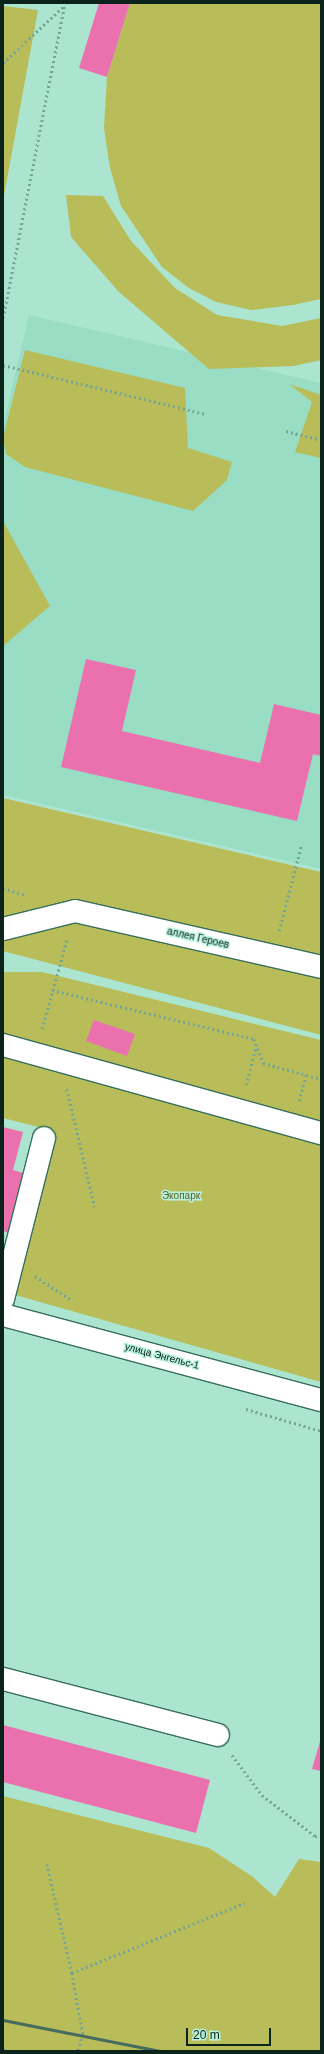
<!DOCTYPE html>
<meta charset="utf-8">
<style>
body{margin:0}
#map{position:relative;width:324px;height:2054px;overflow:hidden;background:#abe5d0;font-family:Arial,sans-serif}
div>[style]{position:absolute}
.built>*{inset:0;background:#99ddc5}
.green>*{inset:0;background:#b8bc59}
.building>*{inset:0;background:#eb71ae}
.path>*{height:2.5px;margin-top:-1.25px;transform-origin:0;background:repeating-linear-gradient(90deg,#76a594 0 2px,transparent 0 5px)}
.roads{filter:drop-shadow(1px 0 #366e5c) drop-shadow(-1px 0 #366e5c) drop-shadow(0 1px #366e5c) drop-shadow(0 -1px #366e5c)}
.minor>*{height:22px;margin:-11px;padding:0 11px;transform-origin:11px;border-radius:11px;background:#fff}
.rail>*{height:3px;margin:-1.5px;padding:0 1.5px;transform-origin:1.5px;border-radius:1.5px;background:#466a5e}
span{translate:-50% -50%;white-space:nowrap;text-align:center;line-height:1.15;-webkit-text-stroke:3px #b8f2dd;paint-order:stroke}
.street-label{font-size:10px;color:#0c231c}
.park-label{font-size:10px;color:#595b22}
.frame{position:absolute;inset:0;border:4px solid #0c231c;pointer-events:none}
.scale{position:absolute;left:186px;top:2028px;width:85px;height:18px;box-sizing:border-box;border:2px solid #0c231c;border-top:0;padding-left:5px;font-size:12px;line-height:14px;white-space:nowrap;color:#0c231c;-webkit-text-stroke:3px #b8f2dd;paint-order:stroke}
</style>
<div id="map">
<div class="built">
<i style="clip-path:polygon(29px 315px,321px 383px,321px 869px,3px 795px,3px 426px)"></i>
</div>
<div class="green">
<i style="clip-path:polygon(130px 3px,321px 3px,321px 299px,293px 305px,251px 310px,216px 302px,189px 288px,162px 267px,121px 206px,110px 168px,104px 128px,107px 77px)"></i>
<i style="clip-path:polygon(3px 6px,38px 10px,3px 201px)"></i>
<i style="clip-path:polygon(66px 195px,103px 196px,131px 241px,175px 288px,217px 315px,282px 326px,321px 318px,321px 360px,294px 366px,209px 369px,119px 292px,71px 237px)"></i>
<i style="clip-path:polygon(25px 350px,185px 388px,188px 448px,232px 462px,227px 480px,193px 511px,25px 467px,6px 454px,3px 438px)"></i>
<i style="clip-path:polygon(289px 384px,321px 395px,321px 458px,295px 452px,312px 402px)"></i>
<i style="clip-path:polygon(3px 521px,50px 606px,3px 646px)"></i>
<i style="clip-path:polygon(3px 798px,321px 872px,321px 1035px,3px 951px)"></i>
<i style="clip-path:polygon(3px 972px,42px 972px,321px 1040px,321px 1382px,12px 1294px,54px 1131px,3px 1118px)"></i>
<i style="clip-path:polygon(3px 1796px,209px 1848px,253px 1877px,275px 1897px,299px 1859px,321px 1862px,321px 2051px,3px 2051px)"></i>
</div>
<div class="building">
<i style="clip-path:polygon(99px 3px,130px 3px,107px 77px,79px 68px)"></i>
<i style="clip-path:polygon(86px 659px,136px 670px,122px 731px,260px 763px,274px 704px,321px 715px,321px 756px,313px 754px,297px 821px,61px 767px)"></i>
<i style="clip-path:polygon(94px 1020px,135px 1034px,127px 1056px,86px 1041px)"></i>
<i style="clip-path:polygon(3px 1127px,23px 1132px,13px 1170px,31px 1175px,16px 1235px,3px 1231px)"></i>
<i style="clip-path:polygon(3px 1725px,210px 1780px,196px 1833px,3px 1782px)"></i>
<i style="clip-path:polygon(321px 1738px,321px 1771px,312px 1769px)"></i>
</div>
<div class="path">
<i style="left:3px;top:63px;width:83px;rotate:-43.1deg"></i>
<i style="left:3px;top:318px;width:321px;rotate:-78.9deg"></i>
<i style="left:3px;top:365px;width:208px;rotate:13.6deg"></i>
<i style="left:286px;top:431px;width:36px;rotate:14deg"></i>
<i style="left:3px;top:888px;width:23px;rotate:18deg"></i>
<i style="left:279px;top:931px;width:88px;rotate:-75.5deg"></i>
<i style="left:52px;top:990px;width:208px;rotate:13.6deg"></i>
<i style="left:254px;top:1039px;width:26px;rotate:69deg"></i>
<i style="left:263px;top:1063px;width:60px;rotate:15.4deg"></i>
<i style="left:42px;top:1029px;width:93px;rotate:-74.5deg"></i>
<i style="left:246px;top:1085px;width:40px;rotate:-75.6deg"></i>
<i style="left:67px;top:1089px;width:121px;rotate:76.7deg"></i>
<i style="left:299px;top:1101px;width:27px;rotate:-75deg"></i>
<i style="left:35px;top:1276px;width:45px;rotate:33.3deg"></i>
<i style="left:246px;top:1409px;width:78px;rotate:16.3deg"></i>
<i style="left:232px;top:1755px;width:50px;rotate:53.1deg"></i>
<i style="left:262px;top:1795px;width:67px;rotate:37.7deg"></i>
<i style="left:315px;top:1836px;width:6px;rotate:9deg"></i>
<i style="left:47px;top:1864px;width:112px;rotate:77.1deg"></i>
<i style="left:72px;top:1973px;width:62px;rotate:79.8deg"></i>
<i style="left:83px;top:2034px;width:18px;rotate:106deg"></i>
<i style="left:72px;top:1973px;width:186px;rotate:-22.1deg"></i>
<i style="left:3px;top:2048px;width:4px;rotate:56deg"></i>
</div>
<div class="roads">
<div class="minor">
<i style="left:3px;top:929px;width:74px;rotate:-14deg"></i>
<i style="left:75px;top:911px;width:252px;rotate:12.8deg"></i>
<i style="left:3px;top:1045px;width:330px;rotate:15.5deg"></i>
<i style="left:3px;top:1299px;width:166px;rotate:-75.7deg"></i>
<i style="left:3px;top:1315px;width:329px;rotate:15deg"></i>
<i style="left:3px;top:1679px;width:222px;rotate:14.6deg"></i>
</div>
</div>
<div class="rail">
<i style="left:3px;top:2020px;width:160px;rotate:11.2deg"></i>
</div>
<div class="street-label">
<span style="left:198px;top:938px;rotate:13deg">аллея Героев</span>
<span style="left:162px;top:1356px;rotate:15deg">улица Энгельс-1</span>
</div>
<div class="park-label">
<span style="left:181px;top:1196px">Экопарк</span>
</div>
<div class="frame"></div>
<div class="scale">20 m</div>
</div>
